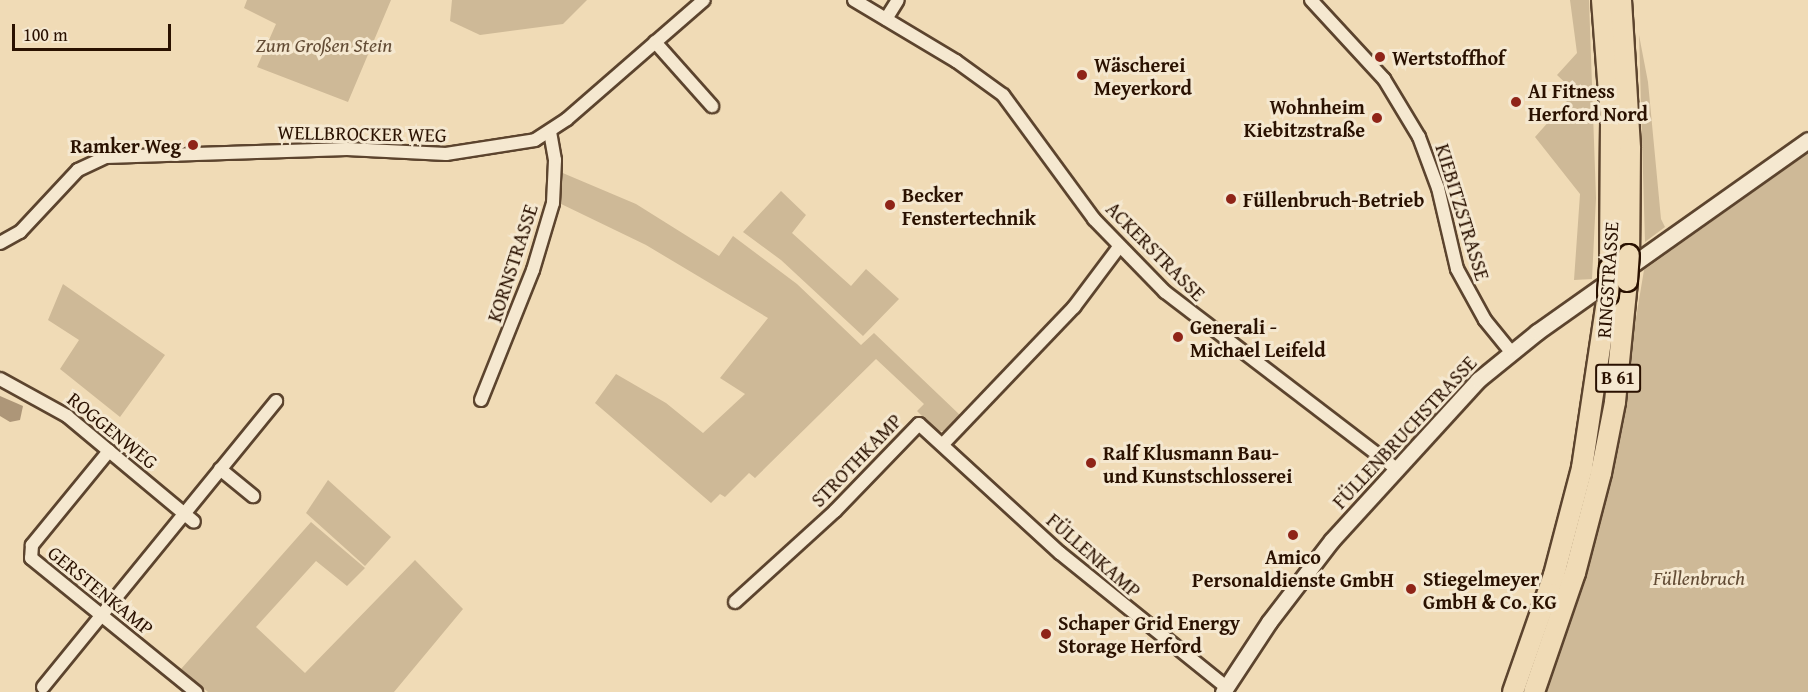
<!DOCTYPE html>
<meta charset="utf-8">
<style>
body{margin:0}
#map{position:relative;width:1808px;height:692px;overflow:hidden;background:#f0dbb6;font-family:"Gentium Book Plus",serif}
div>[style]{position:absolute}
.green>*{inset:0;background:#ceb997}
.water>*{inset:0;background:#ad9678}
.roads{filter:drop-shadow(2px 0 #5c442e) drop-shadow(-2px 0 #5c442e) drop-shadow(0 2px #5c442e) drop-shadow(0 -2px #5c442e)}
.minor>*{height:12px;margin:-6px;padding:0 6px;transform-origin:6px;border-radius:6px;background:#f5e8d0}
.tertiary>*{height:15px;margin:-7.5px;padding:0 7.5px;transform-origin:7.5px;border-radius:7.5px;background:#f5e8d0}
.trunk>*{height:20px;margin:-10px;padding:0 10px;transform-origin:10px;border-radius:10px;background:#f0dbb6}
.bridges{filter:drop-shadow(2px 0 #2a1100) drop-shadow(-2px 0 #2a1100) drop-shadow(0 2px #2a1100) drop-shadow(0 -2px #2a1100)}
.trunk-bridge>*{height:20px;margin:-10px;padding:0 10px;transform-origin:10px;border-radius:10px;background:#f0dbb6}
.dots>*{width:16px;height:16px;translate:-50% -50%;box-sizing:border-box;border:3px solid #f5e8d0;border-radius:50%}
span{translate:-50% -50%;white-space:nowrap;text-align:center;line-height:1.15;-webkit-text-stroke:6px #f5e8d0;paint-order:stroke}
.shield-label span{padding:2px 4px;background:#f5e8d0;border:2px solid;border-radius:4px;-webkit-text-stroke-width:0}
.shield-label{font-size:18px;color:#2a1100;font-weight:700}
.park-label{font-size:20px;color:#634c35;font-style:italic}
.poi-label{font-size:20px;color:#2a1100;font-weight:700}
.left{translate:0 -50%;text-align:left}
.right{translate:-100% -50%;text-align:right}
.street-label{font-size:20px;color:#2a1100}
.scale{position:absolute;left:12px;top:24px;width:159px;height:27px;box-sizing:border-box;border:3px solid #2a1100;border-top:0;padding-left:8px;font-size:18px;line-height:21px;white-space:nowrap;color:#2a1100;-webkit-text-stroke:4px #f5e8d0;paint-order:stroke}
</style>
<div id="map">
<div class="green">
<i style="clip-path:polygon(247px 0,391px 0,348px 102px,257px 67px,276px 24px,244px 8px)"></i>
<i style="clip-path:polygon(452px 0,587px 0,563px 24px,480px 35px,450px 21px)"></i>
<i style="clip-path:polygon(1570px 0,1589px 0,1596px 198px,1592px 279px,1574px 280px,1580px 194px,1535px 137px,1575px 92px,1557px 75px,1577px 53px)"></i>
<i style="clip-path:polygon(1639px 35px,1648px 82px,1661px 219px,1665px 227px,1645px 242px)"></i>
<i style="clip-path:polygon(1808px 153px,1808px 692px,1542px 692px,1579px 595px,1605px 503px,1644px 270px)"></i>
<i style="clip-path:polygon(558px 171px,636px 204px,719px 256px,733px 236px,797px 284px,861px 345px,874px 333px,961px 416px,946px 431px,937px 431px,917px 411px,924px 404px,876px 359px,755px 478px,749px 473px,725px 497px,720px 494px,711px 503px,595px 403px,616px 374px,666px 403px,703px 433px,745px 394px,720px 378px,768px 318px,646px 245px,557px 202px)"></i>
<i style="clip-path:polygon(781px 191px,806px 215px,792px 233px,851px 286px,866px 269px,899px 299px,863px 336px,781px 260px,743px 232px)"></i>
<i style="clip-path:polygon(63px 284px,165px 355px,120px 417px,60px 369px,79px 340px,48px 320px)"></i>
<i style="clip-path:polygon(328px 480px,391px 537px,365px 566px,306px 513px)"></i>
<i style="clip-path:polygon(311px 522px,365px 568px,347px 586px,316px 561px,256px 627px,305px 673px,415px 560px,463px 609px,394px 692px,208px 692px,181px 669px)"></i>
</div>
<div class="water">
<i style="clip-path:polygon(0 396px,23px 406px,20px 420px,10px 422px,0 416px)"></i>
</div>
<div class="roads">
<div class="minor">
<i style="left:854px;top:0;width:119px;rotate:30.9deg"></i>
<i style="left:956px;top:61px;width:58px;rotate:35.9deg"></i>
<i style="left:1003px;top:95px;width:154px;rotate:53.7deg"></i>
<i style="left:1094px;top:219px;width:102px;rotate:45.8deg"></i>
<i style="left:1165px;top:292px;width:290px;rotate:37.4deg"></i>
<i style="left:1311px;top:0;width:108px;rotate:47.3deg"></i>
<i style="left:1384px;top:79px;width:68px;rotate:58.9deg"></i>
<i style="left:1419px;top:137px;width:54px;rotate:69.6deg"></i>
<i style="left:1438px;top:188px;width:83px;rotate:76.8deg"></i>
<i style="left:1457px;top:269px;width:58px;rotate:61.2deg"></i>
<i style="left:1485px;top:320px;width:41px;rotate:50.9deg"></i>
<i style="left:886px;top:19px;width:22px;rotate:-58deg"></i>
<i style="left:655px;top:42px;width:86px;rotate:48.3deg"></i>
<i style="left:0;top:243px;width:23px;rotate:-29deg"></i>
<i style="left:20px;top:232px;width:85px;rotate:-46.9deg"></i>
<i style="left:78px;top:170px;width:31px;rotate:-25deg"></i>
<i style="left:106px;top:157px;width:241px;rotate:-1.9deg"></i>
<i style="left:347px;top:149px;width:99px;rotate:2.9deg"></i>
<i style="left:446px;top:154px;width:90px;rotate:-8.9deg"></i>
<i style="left:535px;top:140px;width:38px;rotate:-33deg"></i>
<i style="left:567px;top:119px;width:181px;rotate:-41deg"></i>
<i style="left:0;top:379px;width:77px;rotate:28.9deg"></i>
<i style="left:67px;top:416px;width:165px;rotate:39.8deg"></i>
<i style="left:481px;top:400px;width:140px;rotate:-68.2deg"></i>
<i style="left:533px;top:270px;width:70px;rotate:-73.4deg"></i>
<i style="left:553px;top:203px;width:43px;rotate:-87.3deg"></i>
<i style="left:555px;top:160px;width:28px;rotate:-100deg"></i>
<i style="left:943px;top:444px;width:190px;rotate:-46.3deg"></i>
<i style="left:1074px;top:307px;width:75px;rotate:-53.1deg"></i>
<i style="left:109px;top:451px;width:122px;rotate:129.3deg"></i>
<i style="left:32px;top:545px;width:13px;rotate:94deg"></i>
<i style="left:31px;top:558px;width:213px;rotate:39.1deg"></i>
<i style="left:220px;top:469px;width:43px;rotate:39.3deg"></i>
<i style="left:735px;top:602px;width:135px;rotate:-42.3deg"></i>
<i style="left:835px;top:511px;width:121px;rotate:-46deg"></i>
<i style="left:919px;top:424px;width:191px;rotate:42.5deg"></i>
<i style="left:1060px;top:553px;width:213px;rotate:38.9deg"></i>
<i style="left:43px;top:687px;width:369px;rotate:-50.8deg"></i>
</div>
<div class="tertiary">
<i style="left:1223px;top:692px;width:84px;rotate:-56.7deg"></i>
<i style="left:1269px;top:622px;width:103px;rotate:-52.5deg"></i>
<i style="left:1332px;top:540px;width:217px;rotate:-47.6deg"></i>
<i style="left:1478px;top:380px;width:76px;rotate:-39.1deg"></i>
<i style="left:1537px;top:332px;width:332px;rotate:-35.3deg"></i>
</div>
<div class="trunk">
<i style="left:1602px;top:0;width:121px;rotate:85.7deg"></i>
<i style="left:1611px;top:121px;width:147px;rotate:90.4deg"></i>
<i style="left:1621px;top:0;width:149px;rotate:86.5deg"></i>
<i style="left:1630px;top:149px;width:106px;rotate:90.5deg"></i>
<i style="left:1513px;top:692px;width:124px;rotate:-70.7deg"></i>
<i style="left:1554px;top:575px;width:111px;rotate:-75.3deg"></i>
<i style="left:1582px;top:468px;width:175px;rotate:-81.5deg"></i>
<i style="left:1534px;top:692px;width:126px;rotate:-71deg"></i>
<i style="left:1575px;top:573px;width:103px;rotate:-75.4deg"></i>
<i style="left:1601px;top:473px;width:72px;rotate:-78.8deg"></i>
<i style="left:1615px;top:402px;width:122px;rotate:-84.3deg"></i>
</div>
</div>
<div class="bridges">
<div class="trunk-bridge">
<i style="left:1627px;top:281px;width:26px;rotate:-86deg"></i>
<i style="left:1608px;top:295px;width:27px;rotate:-86deg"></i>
</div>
</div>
<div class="dots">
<i style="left:1380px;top:57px;background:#8f2418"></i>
<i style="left:1082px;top:75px;background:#8f2418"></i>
<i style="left:1516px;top:102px;background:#8f2418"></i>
<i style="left:1377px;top:118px;background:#8f2418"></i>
<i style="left:193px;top:145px;background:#8f2418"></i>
<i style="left:1231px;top:199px;background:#8f2418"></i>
<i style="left:890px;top:205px;background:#8f2418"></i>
<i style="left:1178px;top:337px;background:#8f2418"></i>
<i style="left:1091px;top:463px;background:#8f2418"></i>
<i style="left:1293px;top:535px;background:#8f2418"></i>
<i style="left:1411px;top:589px;background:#8f2418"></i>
<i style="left:1046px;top:634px;background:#8f2418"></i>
</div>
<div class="shield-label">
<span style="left:1618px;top:378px">B 61</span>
</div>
<div class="park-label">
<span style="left:324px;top:44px">Zum Großen Stein</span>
<span style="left:1699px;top:577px">Füllenbruch</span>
</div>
<div class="poi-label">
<span class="left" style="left:1392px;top:57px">Wertstoffhof</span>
<span class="left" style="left:1094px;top:76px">Wäscherei<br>Meyerkord</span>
<span class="left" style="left:1528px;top:102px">AI Fitness<br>Herford Nord</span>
<span class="right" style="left:1365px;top:118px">Wohnheim<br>Kiebitzstraße</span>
<span class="right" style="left:181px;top:145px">Ramker Weg</span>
<span class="left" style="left:902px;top:206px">Becker<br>Fenstertechnik</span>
<span class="left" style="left:1243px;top:199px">Füllenbruch-Betrieb</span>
<span class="left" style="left:1190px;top:338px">Generali -<br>Michael Leifeld</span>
<span class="left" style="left:1103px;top:464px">Ralf Klusmann Bau-<br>und Kunstschlosserei</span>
<span style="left:1293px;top:568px">Amico<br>Personaldienste GmbH</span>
<span class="left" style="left:1423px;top:590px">Stiegelmeyer<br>GmbH &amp; Co. KG</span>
<span class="left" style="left:1058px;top:634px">Schaper Grid Energy<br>Storage Herford</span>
</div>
<div class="street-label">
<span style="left:362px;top:133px;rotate:1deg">WELLBROCKER WEG</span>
<span style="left:1463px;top:212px;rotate:73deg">KIEBITZSTRASSE</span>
<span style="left:1156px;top:251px;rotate:45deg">ACKERSTRASSE</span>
<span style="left:512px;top:263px;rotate:-72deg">KORNSTRASSE</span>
<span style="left:1607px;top:280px;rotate:-86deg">RINGSTRASSE</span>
<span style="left:113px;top:430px;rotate:39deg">ROGGENWEG</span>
<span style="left:1404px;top:432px;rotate:-47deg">FÜLLENBRUCHSTRASSE</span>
<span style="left:856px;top:460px;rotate:-46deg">STROTHKAMP</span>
<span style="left:1094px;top:555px;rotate:41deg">FÜLLENKAMP</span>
<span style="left:101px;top:590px;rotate:39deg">GERSTENKAMP</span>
</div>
<div class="scale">100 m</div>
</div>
